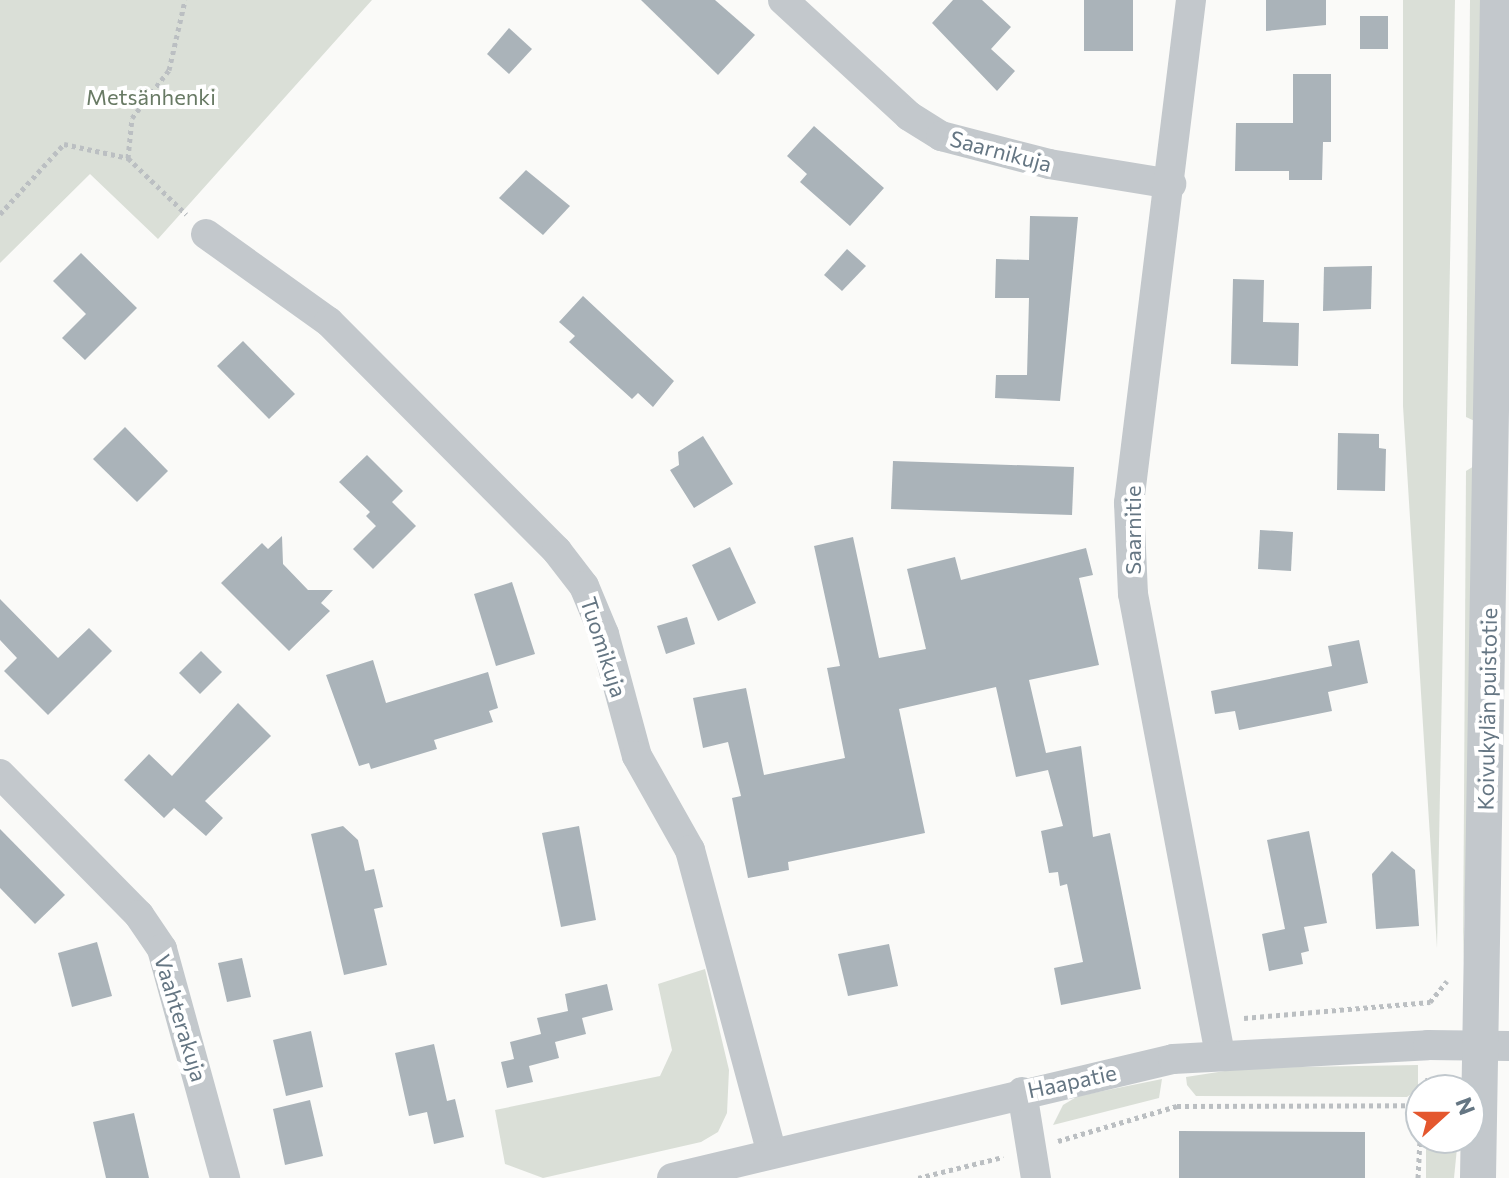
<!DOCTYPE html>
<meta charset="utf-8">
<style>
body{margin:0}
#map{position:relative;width:1509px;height:1178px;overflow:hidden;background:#fafaf8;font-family:Commissioner,sans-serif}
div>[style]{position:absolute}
.green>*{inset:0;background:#dadfd7}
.building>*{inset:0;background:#aab3b9}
.path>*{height:5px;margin-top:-2.5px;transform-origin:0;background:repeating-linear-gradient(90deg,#bbbfc2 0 4px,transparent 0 8px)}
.minor>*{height:30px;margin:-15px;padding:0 15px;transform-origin:15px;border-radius:15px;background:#c3c8cc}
.tertiary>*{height:36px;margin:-18px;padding:0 18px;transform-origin:18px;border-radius:18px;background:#c3c8cc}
span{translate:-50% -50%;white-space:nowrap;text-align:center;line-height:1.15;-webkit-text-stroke:8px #fff;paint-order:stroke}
.park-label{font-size:22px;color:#687a64}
.street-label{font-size:22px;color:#657683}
.north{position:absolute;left:1405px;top:1074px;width:80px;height:80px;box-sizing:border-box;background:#fff;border:2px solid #c1c8cd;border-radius:50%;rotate:69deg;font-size:22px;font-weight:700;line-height:32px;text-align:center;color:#657683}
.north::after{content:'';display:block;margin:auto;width:28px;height:36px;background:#e4572e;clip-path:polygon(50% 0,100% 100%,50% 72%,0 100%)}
</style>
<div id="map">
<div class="green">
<i style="clip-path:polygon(0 0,372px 0,158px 239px,90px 174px,0 263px)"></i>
<i style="clip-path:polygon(1403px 0,1455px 0,1437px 948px,1403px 406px)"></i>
<i style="clip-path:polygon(1470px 0,1484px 0,1479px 423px,1466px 417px)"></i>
<i style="clip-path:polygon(1479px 463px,1463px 964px,1466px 471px)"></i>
<i style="clip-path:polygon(705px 969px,729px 1070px,727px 1113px,718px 1132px,701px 1142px,543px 1178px,505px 1164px,495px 1110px,660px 1076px,672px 1050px,658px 984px)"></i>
<i style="clip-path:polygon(1418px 1065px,1418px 1089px,1407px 1097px,1196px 1096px,1187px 1085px,1186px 1077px,1244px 1068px)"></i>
<i style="clip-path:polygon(1162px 1079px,1159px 1098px,1053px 1125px,1063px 1105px,1078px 1096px)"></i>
<i style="clip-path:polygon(1426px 1138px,1458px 1138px,1454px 1178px,1426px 1178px)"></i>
</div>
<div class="building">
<i style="clip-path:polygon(641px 0,715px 0,755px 35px,718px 75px)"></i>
<i style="clip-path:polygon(953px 0,982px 0,1011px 27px,991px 49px,1015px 71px,997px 91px,932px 23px)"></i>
<i style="clip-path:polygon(1084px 0,1133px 0,1133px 51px,1084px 51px)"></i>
<i style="clip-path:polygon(1266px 0,1326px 0,1326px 25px,1266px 31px)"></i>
<i style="clip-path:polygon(1360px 16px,1388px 16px,1388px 49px,1360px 49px)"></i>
<i style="clip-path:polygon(509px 28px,532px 49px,509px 74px,487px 54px)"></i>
<i style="clip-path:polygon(1293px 74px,1331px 74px,1331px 142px,1323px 142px,1322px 180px,1289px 180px,1289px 171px,1235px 171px,1236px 123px,1293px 123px)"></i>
<i style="clip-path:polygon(814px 126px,884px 188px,850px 226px,800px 182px,807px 174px,787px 156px)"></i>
<i style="clip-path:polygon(526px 170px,570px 206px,543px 235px,499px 198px)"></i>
<i style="clip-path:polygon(1030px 216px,1078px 217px,1060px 401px,995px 398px,996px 375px,1027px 375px,1029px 298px,995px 298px,996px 259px,1029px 260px)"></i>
<i style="clip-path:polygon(847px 249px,866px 266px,842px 291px,824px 275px)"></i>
<i style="clip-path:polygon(81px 253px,137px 308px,85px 360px,62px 338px,86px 314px,53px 281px)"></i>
<i style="clip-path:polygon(1372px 266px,1371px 309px,1323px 311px,1324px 267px)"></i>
<i style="clip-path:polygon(1233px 279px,1264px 280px,1263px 322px,1299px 323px,1298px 366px,1231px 364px)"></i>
<i style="clip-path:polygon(583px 296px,674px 381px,653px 407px,638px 393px,632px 399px,569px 342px,575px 336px,559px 322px)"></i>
<i style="clip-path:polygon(243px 341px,295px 394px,269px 419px,217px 366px)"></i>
<i style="clip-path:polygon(125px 427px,168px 471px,137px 502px,93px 459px)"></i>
<i style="clip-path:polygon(1338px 433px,1379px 434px,1379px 448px,1386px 449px,1385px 491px,1337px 490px)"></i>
<i style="clip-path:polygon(703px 436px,733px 484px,694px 508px,670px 470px,679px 465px,678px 452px)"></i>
<i style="clip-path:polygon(367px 455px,403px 491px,392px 502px,416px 526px,373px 569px,353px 549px,376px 526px,366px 516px,370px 512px,339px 482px)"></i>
<i style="clip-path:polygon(893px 461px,1074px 467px,1072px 515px,891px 509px)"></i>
<i style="clip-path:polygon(1260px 530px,1293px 532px,1291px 571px,1258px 569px)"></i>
<i style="clip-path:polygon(282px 536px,283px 564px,308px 590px,333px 590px,321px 603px,330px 611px,289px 651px,221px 583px,262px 543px,268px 549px)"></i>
<i style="clip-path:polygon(853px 537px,879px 658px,926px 649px,907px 569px,955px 557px,961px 580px,1086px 548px,1093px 575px,1079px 578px,1099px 665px,1029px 680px,1046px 753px,1081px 746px,1093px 837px,1110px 833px,1141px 989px,1061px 1005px,1054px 968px,1083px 962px,1067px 884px,1060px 886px,1058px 872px,1049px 873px,1041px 831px,1063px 826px,1048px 770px,1016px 777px,996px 687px,899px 709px,925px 833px,788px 862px,789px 870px,748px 878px,732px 798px,741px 796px,728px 742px,703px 748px,693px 698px,746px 688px,764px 775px,845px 758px,827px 668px,840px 666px,814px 546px)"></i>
<i style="clip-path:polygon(730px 547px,756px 603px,718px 621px,692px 565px)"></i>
<i style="clip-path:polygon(512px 582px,535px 654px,496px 666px,474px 594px)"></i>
<i style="clip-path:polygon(0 599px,58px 658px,89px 628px,112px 651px,48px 715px,4px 671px,17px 658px,0 640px)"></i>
<i style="clip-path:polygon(687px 617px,695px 644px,666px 654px,657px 626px)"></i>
<i style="clip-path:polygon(1359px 640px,1368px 683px,1328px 692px,1332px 711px,1239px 730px,1235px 711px,1215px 714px,1211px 691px,1332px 666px,1328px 646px)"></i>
<i style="clip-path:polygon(201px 651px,222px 672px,200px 694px,179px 673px)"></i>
<i style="clip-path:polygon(373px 660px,386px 703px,488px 672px,498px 708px,489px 711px,493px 722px,434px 740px,437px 749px,371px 769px,369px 763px,359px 766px,326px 675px)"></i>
<i style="clip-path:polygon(238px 703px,271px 736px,205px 801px,223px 818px,206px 836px,174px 808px,164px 818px,124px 780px,149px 754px,172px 776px)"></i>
<i style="clip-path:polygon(343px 826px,358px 840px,365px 871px,374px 869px,383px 907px,374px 909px,387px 965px,344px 975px,311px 834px)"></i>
<i style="clip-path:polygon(579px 826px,596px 920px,561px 927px,542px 833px)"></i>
<i style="clip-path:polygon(0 829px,65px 895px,35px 924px,0 888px)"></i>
<i style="clip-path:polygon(1309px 831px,1327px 923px,1304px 927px,1309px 951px,1301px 953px,1303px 964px,1269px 971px,1262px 934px,1285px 929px,1267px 840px)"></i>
<i style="clip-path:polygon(1392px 851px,1415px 870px,1419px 926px,1376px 929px,1372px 874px)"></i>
<i style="clip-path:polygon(97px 942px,112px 996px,72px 1007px,58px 953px)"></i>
<i style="clip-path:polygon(889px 944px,898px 986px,848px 996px,838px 954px)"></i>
<i style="clip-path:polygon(242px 958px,251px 997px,227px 1002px,218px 963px)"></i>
<i style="clip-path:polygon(607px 984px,613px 1010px,582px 1018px,586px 1034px,555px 1042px,559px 1058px,529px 1066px,533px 1082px,507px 1088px,501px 1062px,514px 1059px,510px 1042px,541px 1034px,537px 1018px,568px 1011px,565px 994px)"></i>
<i style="clip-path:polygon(311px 1031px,323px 1087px,286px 1096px,273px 1040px)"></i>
<i style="clip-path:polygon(434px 1044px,447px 1101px,455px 1099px,464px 1137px,434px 1144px,427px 1112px,409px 1116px,395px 1053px)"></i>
<i style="clip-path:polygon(310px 1100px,323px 1156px,285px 1165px,273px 1109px)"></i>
<i style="clip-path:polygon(134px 1113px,149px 1178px,106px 1178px,93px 1122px)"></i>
<i style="clip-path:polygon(1179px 1131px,1365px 1132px,1365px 1178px,1179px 1178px)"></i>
</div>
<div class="path">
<i style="left:128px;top:158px;width:40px;rotate:-84.3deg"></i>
<i style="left:132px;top:118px;width:61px;rotate:-52.4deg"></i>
<i style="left:169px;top:70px;width:72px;rotate:-77.1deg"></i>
<i style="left:0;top:214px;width:95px;rotate:-47.6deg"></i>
<i style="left:64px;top:144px;width:66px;rotate:12.3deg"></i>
<i style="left:128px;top:158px;width:81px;rotate:44deg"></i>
<i style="left:1244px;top:1018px;width:187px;rotate:-4.9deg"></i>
<i style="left:1430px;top:1002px;width:27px;rotate:-51deg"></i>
<i style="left:1427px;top:1090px;width:15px;rotate:-86deg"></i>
<i style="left:1058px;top:1141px;width:124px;rotate:-16.4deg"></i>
<i style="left:1177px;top:1106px;width:244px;rotate:-0.2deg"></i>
<i style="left:918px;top:1178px;width:88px;rotate:-13.9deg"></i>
<i style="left:1418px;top:1178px;width:58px;rotate:-87deg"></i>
</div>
<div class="minor">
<i style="left:783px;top:0;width:171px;rotate:42.6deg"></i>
<i style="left:909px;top:116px;width:38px;rotate:32deg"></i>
<i style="left:941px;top:136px;width:112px;rotate:14.5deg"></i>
<i style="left:1049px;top:164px;width:124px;rotate:9.3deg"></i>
<i style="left:1191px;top:0;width:507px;rotate:97.03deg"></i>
<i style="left:1129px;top:503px;width:91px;rotate:87.5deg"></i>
<i style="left:1133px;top:594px;width:470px;rotate:79.3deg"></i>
<i style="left:206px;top:234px;width:151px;rotate:35.6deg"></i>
<i style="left:329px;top:322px;width:323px;rotate:45.1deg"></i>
<i style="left:557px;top:551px;width:44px;rotate:52.4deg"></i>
<i style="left:584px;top:586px;width:52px;rotate:67.4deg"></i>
<i style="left:604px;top:634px;width:126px;rotate:74.9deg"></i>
<i style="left:637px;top:756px;width:108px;rotate:60.6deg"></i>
<i style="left:690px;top:850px;width:314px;rotate:74.9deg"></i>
<i style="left:0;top:774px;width:198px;rotate:45.4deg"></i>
<i style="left:139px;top:915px;width:41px;rotate:55.9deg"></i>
<i style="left:162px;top:949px;width:238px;rotate:74.6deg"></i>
<i style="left:1022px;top:1092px;width:87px;rotate:80.8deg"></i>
<i style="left:672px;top:1178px;width:515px;rotate:-13.36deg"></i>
<i style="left:1173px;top:1059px;width:255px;rotate:-3.1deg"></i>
<i style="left:1428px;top:1045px;width:81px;rotate:0.7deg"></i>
</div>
<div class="tertiary">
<i style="left:1478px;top:1178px;width:1178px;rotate:-89.03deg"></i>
</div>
<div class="park-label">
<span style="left:151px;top:97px">Metsänhenki</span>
</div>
<div class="street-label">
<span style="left:1001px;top:151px;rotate:15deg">Saarnikuja</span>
<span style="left:1133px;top:530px;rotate:-90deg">Saarnitie</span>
<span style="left:604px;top:647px;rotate:72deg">Tuomikuja</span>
<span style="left:1487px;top:709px;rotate:-89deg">Koivukylän puistotie</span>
<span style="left:181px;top:1018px;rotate:73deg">Vaahterakuja</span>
<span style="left:1072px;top:1081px;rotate:-12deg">Haapatie</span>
</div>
<div class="north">N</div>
</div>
